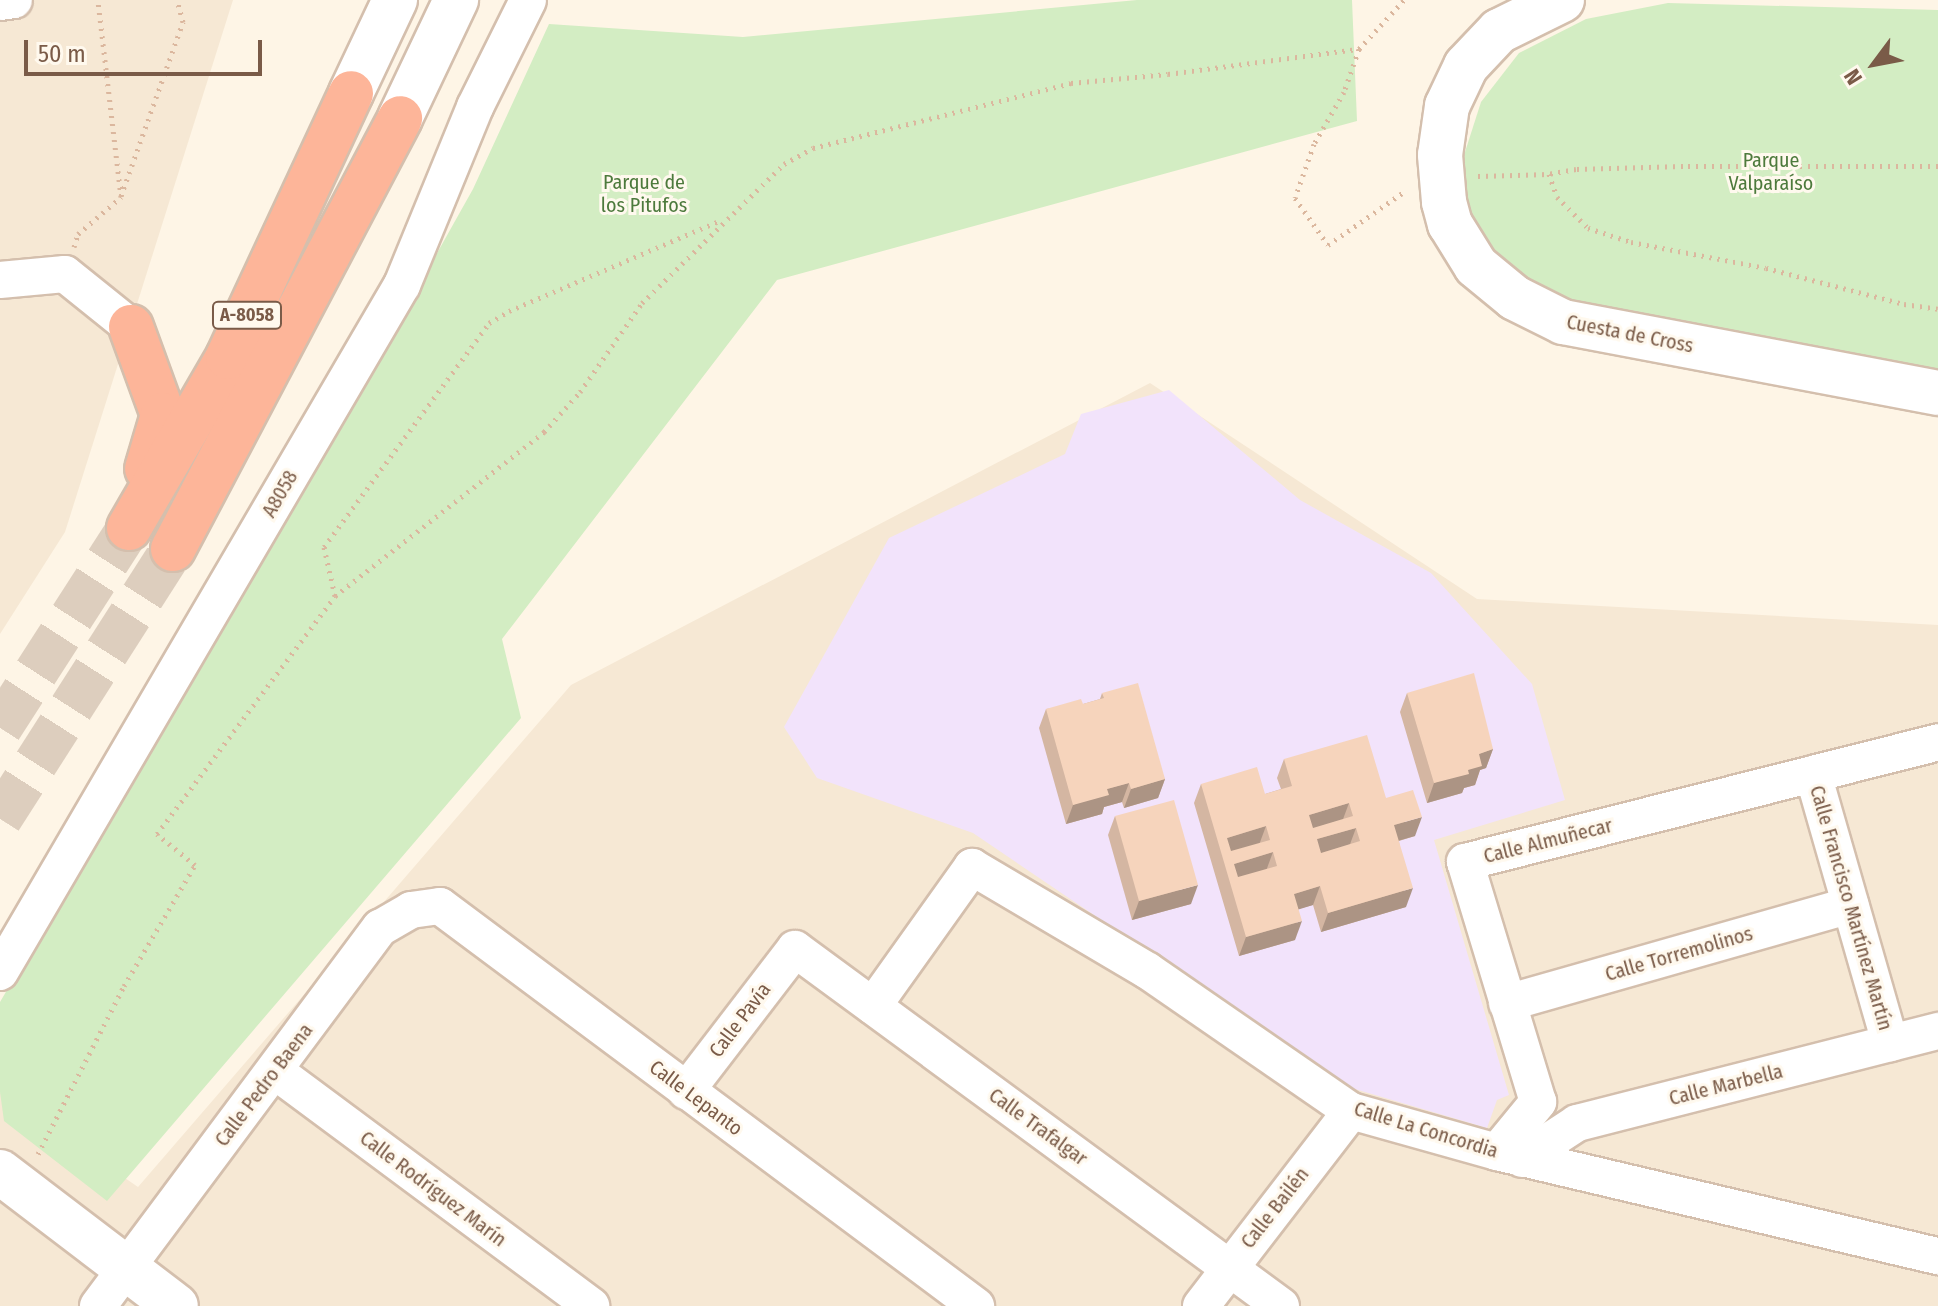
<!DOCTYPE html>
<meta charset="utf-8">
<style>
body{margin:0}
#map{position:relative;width:1938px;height:1306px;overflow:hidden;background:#fef5e6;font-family:"Fira Sans Condensed",sans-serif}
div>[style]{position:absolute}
.residential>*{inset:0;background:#f6e8d4}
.education>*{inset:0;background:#f2e3fb}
.green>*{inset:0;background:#d3edc3}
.highway-tunnel>*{height:44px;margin-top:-22px;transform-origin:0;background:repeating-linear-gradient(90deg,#ddcebe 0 44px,transparent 0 66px)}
.path>*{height:5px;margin-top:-2.5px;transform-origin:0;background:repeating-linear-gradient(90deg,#dbb79e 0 2px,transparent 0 8px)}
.roads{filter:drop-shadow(2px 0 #d4bfad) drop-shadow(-2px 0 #d4bfad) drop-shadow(0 2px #d4bfad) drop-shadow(0 -2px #d4bfad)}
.street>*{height:36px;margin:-18px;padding:0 18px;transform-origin:18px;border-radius:18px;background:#fff}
.secondary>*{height:44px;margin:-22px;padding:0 22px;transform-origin:22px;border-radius:22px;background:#fff}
.highway>*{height:44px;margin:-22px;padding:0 22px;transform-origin:22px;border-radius:22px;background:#fdb599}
.wall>*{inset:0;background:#d4b6a2}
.shaded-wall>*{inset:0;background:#ac9484}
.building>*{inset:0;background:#f6d4bc}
span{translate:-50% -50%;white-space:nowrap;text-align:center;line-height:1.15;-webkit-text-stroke:6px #fff9ee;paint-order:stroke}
.shield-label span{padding:2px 6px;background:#fff9ee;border:2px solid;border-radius:6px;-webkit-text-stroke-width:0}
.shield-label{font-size:18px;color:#7a5b48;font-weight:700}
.park-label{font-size:20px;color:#4d7a3c}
.street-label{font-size:20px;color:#7a5b48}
.north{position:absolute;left:1834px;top:24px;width:80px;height:80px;-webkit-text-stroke:6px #fff9ee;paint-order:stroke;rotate:238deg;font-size:22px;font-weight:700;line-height:32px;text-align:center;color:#7a5b48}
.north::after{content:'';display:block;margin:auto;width:28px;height:36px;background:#7a5b48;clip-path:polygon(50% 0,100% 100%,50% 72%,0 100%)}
.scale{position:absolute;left:24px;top:40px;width:238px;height:36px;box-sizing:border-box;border:4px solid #7a5b48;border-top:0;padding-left:10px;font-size:24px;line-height:28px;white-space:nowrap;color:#7a5b48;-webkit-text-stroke:6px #fff9ee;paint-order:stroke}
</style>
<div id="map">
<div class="residential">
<i style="clip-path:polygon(0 0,233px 0,65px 532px,0 634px)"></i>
<i style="clip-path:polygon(1150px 383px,1477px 599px,1938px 625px,1938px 1306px,0 1306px,0 1092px,138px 1187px,571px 685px)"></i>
</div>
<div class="education">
<i style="clip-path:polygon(1169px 390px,1300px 500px,1431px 573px,1532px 684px,1565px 800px,1434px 840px,1509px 1095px,1497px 1100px,1487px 1128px,1348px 1087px,973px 833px,817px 778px,784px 727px,889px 538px,1065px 454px,1081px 414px)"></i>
</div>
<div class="green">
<i style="clip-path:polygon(1137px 0,1352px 0,1357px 121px,777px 280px,502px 639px,521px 718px,107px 1201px,4px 1121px,0 1092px,0 1002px,371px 371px,473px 189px,549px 24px,743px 37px)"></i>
<i style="clip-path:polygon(1668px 3px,1938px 10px,1938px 375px,1567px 301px,1530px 283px,1492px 253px,1467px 214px,1457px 177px,1481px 102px,1519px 53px,1586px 19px)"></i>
</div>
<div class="highway-tunnel">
<i style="left:0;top:728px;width:238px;rotate:-57.2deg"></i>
<i style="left:0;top:819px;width:321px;rotate:-57.4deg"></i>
</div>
<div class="path">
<i style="left:1359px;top:49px;width:46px;rotate:109.2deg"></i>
<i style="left:1344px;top:92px;width:60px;rotate:120deg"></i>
<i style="left:1314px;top:144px;width:57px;rotate:109.4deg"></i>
<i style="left:1295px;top:198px;width:57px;rotate:54.9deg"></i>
<i style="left:1328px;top:245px;width:94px;rotate:-35deg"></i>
<i style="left:1938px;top:166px;width:255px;rotate:180deg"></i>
<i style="left:1683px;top:166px;width:107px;rotate:178.4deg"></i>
<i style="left:1576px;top:169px;width:27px;rotate:170deg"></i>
<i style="left:1549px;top:174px;width:24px;rotate:71deg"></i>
<i style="left:1557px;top:197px;width:44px;rotate:45deg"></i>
<i style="left:1588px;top:228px;width:45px;rotate:18deg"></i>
<i style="left:1631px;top:242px;width:137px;rotate:10.9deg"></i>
<i style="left:1766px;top:268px;width:143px;rotate:14.6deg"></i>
<i style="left:1904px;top:304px;width:34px;rotate:8deg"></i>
<i style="left:1478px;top:176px;width:71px;rotate:-1.6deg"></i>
<i style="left:121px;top:196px;width:185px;rotate:-70.4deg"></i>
<i style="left:183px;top:22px;width:23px;rotate:-105deg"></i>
<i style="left:74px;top:247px;width:14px;rotate:-73deg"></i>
<i style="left:78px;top:234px;width:57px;rotate:-40.7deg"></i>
<i style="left:121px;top:197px;width:198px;rotate:-96.7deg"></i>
<i style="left:335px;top:596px;width:50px;rotate:-102.7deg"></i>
<i style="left:324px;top:547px;width:278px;rotate:-53.6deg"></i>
<i style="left:489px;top:323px;width:23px;rotate:-31deg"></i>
<i style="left:509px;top:311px;width:231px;rotate:-23.2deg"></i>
<i style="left:38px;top:1154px;width:189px;rotate:-62.9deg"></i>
<i style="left:124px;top:986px;width:140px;rotate:-59.6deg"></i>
<i style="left:195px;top:865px;width:49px;rotate:-140.8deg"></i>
<i style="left:157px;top:834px;width:297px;rotate:-53.2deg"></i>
<i style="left:335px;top:596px;width:266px;rotate:-38.1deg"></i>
<i style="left:544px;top:432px;width:54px;rotate:-48deg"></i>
<i style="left:580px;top:392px;width:108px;rotate:-55.1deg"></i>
<i style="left:642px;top:303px;width:199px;rotate:-44.4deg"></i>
<i style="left:784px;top:164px;width:33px;rotate:-29deg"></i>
<i style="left:813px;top:148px;width:266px;rotate:-14.1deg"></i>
<i style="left:1071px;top:83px;width:97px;rotate:-5.3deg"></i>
<i style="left:1168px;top:74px;width:193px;rotate:-7.5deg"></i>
<i style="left:1359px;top:49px;width:67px;rotate:-47.4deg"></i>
</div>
<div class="roads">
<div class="street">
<i style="left:0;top:2px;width:14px;rotate:-8deg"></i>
<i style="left:0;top:280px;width:65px;rotate:-5.3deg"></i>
<i style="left:65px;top:274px;width:85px;rotate:38.8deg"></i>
<i style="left:1813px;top:774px;width:280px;rotate:74deg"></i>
<i style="left:0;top:972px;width:796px;rotate:-59.67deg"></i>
<i style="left:402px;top:285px;width:192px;rotate:-67.7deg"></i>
<i style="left:475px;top:107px;width:119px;rotate:-63.6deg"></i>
<i style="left:1507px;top:1003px;width:357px;rotate:-15.9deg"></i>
<i style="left:873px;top:1006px;width:171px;rotate:-54.5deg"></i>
<i style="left:972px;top:867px;width:204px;rotate:30.6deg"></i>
<i style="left:1148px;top:971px;width:247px;rotate:34.6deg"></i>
<i style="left:1351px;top:1111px;width:152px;rotate:15.7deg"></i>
<i style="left:1497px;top:1152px;width:453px;rotate:13.3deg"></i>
<i style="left:275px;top:1071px;width:394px;rotate:36.6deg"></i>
<i style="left:686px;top:1091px;width:179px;rotate:-52.5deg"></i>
<i style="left:795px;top:949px;width:603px;rotate:36.3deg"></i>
<i style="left:1497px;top:1152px;width:65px;rotate:-50.6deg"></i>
<i style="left:1538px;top:1102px;width:251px;rotate:-106.9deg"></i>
<i style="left:1465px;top:862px;width:488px;rotate:-14.2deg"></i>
<i style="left:1522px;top:1159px;width:66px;rotate:-33.2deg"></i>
<i style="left:1577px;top:1123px;width:373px;rotate:-14.3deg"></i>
<i style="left:98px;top:1306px;width:472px;rotate:-53.3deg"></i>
<i style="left:380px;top:928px;width:36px;rotate:-30deg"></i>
<i style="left:411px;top:910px;width:29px;rotate:-8deg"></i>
<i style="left:440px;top:906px;width:669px;rotate:36.73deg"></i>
<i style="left:1201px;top:1306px;width:246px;rotate:-52.4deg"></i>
</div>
<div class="secondary">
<i style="left:1562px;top:0;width:70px;rotate:153.8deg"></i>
<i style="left:1499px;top:31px;width:48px;rotate:133.3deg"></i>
<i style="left:1466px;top:66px;width:44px;rotate:115.4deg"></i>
<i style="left:1447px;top:106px;width:49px;rotate:98.1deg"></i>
<i style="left:1440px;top:155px;width:47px;rotate:85.1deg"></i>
<i style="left:1444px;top:202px;width:23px;rotate:75deg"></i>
<i style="left:1450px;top:224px;width:49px;rotate:58.2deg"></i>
<i style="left:1476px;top:266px;width:50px;rotate:39.4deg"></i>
<i style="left:1515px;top:298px;width:54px;rotate:26.6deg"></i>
<i style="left:1563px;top:322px;width:382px;rotate:10.7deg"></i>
<i style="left:351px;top:93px;width:103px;rotate:-64.7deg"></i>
<i style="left:400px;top:118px;width:131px;rotate:-64.6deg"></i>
<i style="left:0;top:1172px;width:221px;rotate:37.3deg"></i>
</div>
<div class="highway">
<i style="left:131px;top:327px;width:94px;rotate:70deg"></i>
<i style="left:163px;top:415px;width:56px;rotate:106.5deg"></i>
<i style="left:129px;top:528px;width:198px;rotate:-59.9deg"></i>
<i style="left:228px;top:357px;width:291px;rotate:-65deg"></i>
<i style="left:173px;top:549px;width:487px;rotate:-62.2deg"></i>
</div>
</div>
<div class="wall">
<i style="clip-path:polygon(1102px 693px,1165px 779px,1158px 798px,1124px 808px,1122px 802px,1104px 807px,1102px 814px,1066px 824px,1039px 728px,1046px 709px,1083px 704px,1100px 699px)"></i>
<i style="clip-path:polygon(1407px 693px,1493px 749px,1486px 768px,1480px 770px,1475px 785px,1464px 788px,1462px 793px,1427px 803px,1400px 712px)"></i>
<i style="clip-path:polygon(1284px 759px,1386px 798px,1415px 836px,1399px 841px,1406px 907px,1321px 932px,1313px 905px,1298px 909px,1295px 940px,1239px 956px,1194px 803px,1201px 784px,1265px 794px,1281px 789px,1277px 778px)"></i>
<i style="clip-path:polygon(1115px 816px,1191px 904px,1132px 920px,1108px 835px)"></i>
</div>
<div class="shaded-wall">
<i style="clip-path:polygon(1493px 749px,1486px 768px,1480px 770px,1475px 785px,1464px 788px,1462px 793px,1427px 803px,1434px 783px,1468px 770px,1479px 754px)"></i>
<i style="clip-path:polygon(1165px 779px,1158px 798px,1124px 808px,1131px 789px)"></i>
<i style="clip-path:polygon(1129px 783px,1122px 802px,1104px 807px,1102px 814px,1066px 824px,1073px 805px,1107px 789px)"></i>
<i style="clip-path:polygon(1349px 803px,1342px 822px,1302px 834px,1309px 815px)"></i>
<i style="clip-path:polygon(1422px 817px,1415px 836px,1387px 844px,1394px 825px)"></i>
<i style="clip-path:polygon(1266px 826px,1259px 845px,1222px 856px,1227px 838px)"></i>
<i style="clip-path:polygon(1356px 828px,1349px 847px,1310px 858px,1317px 839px)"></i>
<i style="clip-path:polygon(1273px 852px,1266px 871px,1230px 882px,1234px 864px)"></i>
<i style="clip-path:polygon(1198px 885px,1191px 904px,1132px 920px,1139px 901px)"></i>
<i style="clip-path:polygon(1320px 886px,1313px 905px,1287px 913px,1294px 894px)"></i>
<i style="clip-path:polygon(1413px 888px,1406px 907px,1321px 932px,1328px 913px)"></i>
<i style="clip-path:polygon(1302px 921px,1295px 940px,1239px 956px,1246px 937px)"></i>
</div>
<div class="building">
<i style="clip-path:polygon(1474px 673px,1493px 749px,1479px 754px,1482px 766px,1468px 770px,1469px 774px,1434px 783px,1407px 693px)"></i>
<i style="clip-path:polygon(1138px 683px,1165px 779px,1131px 789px,1129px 783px,1107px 789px,1109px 795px,1073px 805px,1046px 709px,1081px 699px,1083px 704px,1104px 698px,1102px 693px)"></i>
<i style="clip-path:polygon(evenodd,1367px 735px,1386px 798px,1413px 790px,1422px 817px,1394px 825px,1413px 888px,1328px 913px,1320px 886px,1294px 894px,1302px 921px,1246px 937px,1201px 784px,1257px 767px,1265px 794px,1292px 786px,1284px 759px,1367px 735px,1349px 803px,1353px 816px,1313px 828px,1309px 815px,1349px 803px,1367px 735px,1266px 826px,1270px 840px,1231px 851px,1227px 838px,1266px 826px,1367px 735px,1356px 828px,1360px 841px,1321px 853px,1317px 839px,1356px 828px,1367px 735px,1273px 852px,1277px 866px,1238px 877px,1234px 864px,1273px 852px)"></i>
<i style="clip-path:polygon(1174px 800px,1198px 885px,1139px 901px,1115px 816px)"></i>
</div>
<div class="shield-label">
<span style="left:247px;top:315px">A-8058</span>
</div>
<div class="park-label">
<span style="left:1771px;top:172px">Parque<br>Valparaíso</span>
<span style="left:644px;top:194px">Parque de<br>los Pitufos</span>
</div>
<div class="street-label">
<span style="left:1630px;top:334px;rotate:11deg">Cuesta de Cross</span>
<span style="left:280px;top:494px;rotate:-60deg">A8058</span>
<span style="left:1548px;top:841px;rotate:-14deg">Calle Almuñecar</span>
<span style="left:1851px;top:908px;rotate:74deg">Calle Francisco Martínez Martín</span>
<span style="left:1679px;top:954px;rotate:-16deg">Calle Torremolinos</span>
<span style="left:740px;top:1020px;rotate:-53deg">Calle Pavía</span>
<span style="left:264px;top:1085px;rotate:-53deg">Calle Pedro Baena</span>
<span style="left:1726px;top:1085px;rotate:-14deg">Calle Marbella</span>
<span style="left:696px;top:1098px;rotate:37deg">Calle Lepanto</span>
<span style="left:1038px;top:1127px;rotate:36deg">Calle Trafalgar</span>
<span style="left:1426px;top:1130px;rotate:17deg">Calle La Concordia</span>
<span style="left:433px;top:1189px;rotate:37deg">Calle Rodríguez Marín</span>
<span style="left:1275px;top:1208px;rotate:-52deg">Calle Bailén</span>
</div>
<div class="north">N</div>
<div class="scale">50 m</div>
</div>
